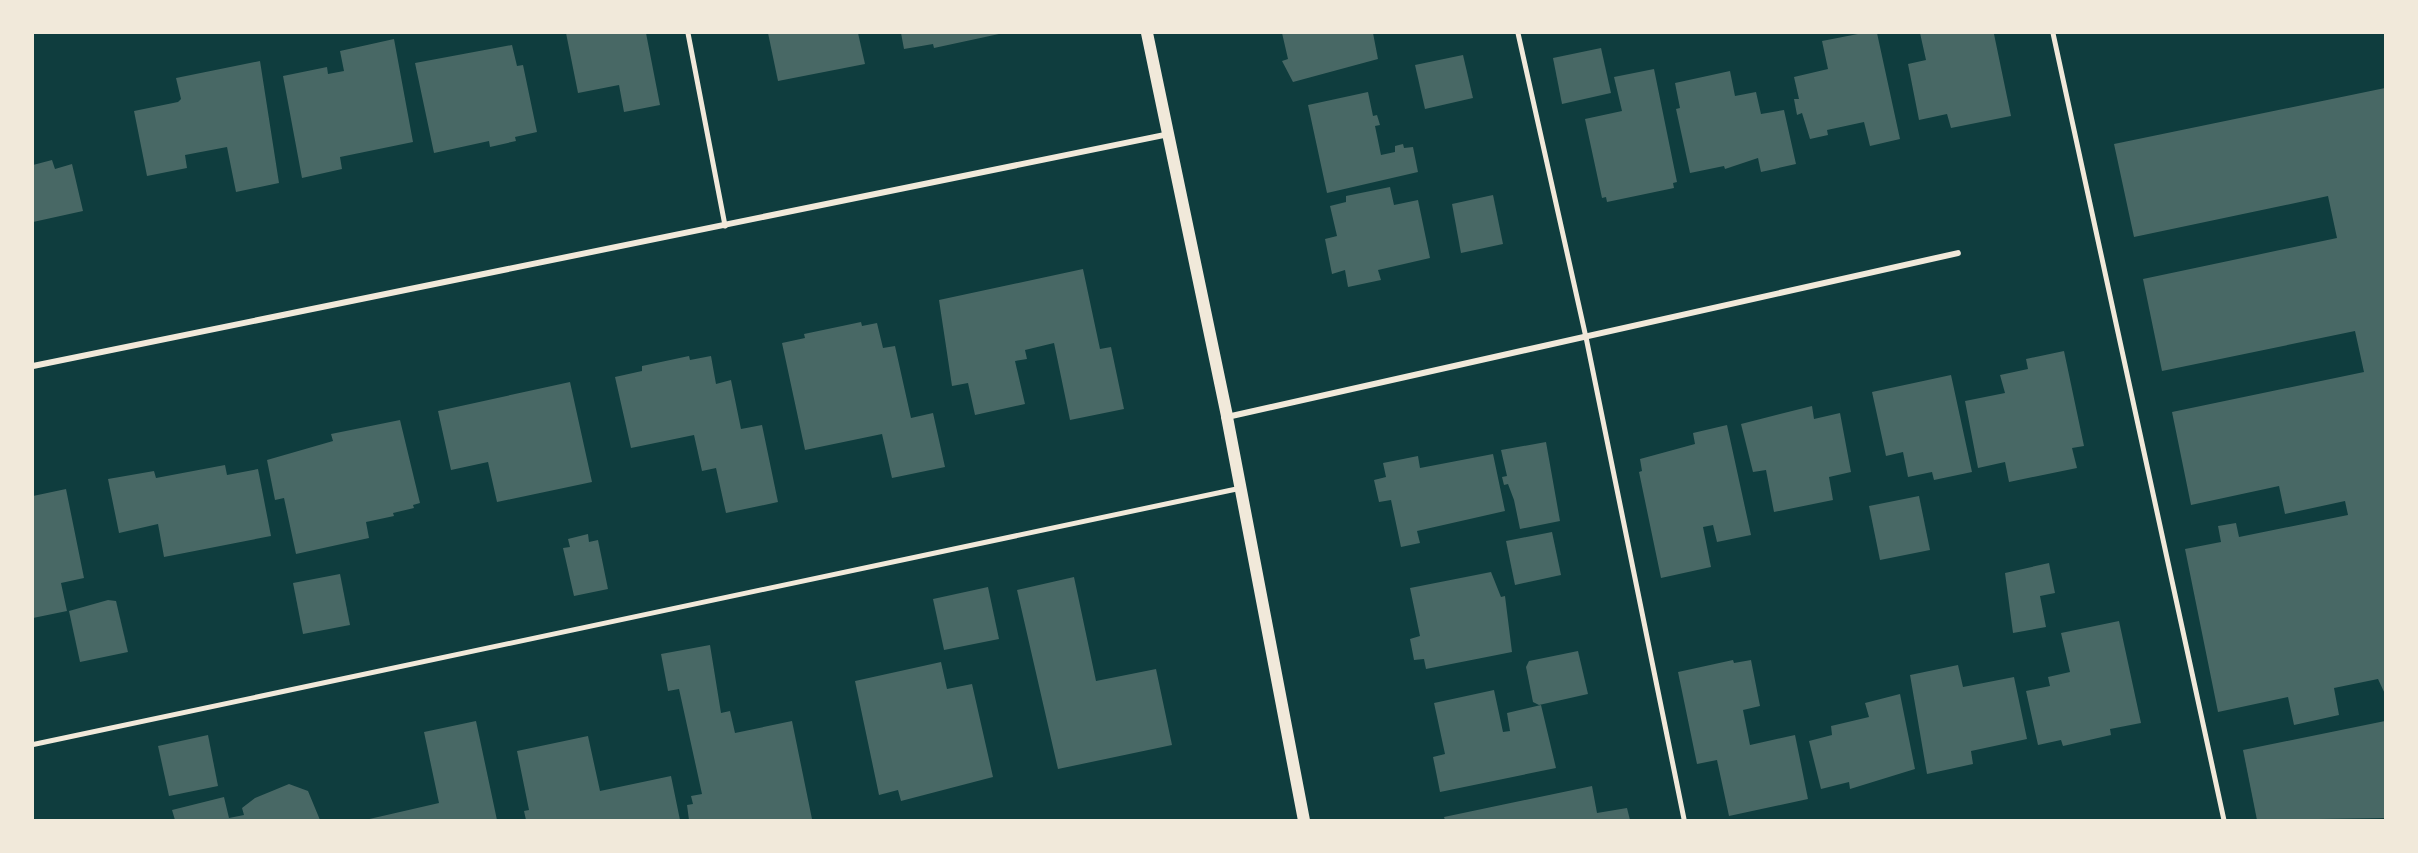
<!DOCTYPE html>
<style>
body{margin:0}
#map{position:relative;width:2418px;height:853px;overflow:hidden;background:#0f3d3e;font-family:"Fira Sans Condensed",sans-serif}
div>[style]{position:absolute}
.building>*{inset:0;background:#486865}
.service>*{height:4.5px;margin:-2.25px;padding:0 2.25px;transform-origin:2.25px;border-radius:2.25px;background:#f1e9da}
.minor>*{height:6px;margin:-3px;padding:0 3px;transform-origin:3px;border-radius:3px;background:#f1e9da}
.secondary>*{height:12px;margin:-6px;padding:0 6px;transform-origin:6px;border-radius:6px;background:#f1e9da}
span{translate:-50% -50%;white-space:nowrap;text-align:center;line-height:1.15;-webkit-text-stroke:4.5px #f1e9da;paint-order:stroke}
.frame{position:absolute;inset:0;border:34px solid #f1e9da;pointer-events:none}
</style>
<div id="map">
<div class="building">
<i style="clip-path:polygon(566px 33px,646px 33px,660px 105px,624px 112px,619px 85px,578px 93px)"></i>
<i style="clip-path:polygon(768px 33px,858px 33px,865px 64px,778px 81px)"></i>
<i style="clip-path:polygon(901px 33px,999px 33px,999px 34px,934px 48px,933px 44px,904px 49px)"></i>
<i style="clip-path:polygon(1282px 33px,1373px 33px,1378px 59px,1293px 82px,1282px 61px,1288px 59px)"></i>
<i style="clip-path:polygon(1863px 33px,1877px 33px,1900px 139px,1870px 146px,1864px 122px,1827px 130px,1828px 135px,1810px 139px,1802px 113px,1797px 115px,1794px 99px,1799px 99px,1794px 77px,1828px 69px,1822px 41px)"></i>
<i style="clip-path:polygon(1920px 33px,1994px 34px,2011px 116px,1951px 128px,1947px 114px,1919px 120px,1908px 64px,1926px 60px)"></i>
<i style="clip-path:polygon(394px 39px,413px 142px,340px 157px,342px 169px,302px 178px,283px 76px,327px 67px,328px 74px,344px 71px,340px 51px)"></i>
<i style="clip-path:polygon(512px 45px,517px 66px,523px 65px,537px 132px,515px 137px,516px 141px,490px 147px,489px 141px,434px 153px,415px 63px)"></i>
<i style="clip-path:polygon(1601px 48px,1611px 93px,1562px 104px,1553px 58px)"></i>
<i style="clip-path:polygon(1463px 55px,1473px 98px,1425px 109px,1415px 65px)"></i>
<i style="clip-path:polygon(260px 61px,279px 183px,236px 192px,227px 147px,185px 155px,187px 168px,147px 176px,134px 111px,178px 102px,181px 99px,176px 78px)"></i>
<i style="clip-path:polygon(1654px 69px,1677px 182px,1673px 183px,1674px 188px,1607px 202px,1606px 197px,1602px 198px,1585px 119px,1622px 111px,1614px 77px)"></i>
<i style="clip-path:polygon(1730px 71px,1735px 96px,1756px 92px,1761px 114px,1784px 110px,1796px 164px,1761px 172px,1758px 158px,1725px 169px,1724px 166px,1690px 173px,1676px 109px,1680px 108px,1675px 83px)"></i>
<i style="clip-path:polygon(2385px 88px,2385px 694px,2378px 679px,2334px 688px,2339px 715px,2294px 725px,2288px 697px,2218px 712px,2185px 549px,2221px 542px,2218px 526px,2236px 523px,2239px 537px,2348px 515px,2345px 501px,2285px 514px,2279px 486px,2191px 505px,2172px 412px,2364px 372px,2355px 331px,2162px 371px,2143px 279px,2337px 238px,2328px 196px,2134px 237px,2114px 144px)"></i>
<i style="clip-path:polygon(1368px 92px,1373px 116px,1377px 115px,1380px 125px,1375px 126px,1381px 155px,1395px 152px,1395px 146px,1403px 144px,1404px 148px,1413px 147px,1418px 172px,1327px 193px,1308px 105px)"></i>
<i style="clip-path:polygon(52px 160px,55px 169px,72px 164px,83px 211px,33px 222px,33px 165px)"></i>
<i style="clip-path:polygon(1390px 187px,1394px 205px,1418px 200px,1430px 258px,1378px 270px,1381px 280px,1348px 287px,1345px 270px,1332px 274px,1325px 239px,1337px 236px,1330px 206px,1346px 202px,1346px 196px)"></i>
<i style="clip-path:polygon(1493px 195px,1503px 244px,1461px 253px,1452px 204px)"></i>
<i style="clip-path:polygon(1083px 269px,1100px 349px,1111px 347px,1124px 409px,1070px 420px,1054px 343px,1025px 350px,1027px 359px,1015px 361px,1025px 404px,975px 415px,968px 383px,952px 386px,939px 300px)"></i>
<i style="clip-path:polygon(861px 322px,862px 326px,877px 323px,883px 348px,895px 346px,911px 418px,933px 413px,945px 467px,892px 478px,882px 434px,805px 450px,782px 343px,805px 338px,804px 334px)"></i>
<i style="clip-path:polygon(2064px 351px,2084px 446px,2072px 448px,2077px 468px,2009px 482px,2005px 462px,1978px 468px,1965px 401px,2005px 393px,2000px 375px,2028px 369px,2026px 359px)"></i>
<i style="clip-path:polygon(689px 356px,690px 360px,711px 356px,716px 384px,731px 380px,741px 429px,762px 425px,778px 502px,726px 513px,716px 468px,702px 471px,694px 435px,631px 448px,615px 377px,642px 371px,642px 366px)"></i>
<i style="clip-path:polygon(1951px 375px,1972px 472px,1934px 480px,1932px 472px,1908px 477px,1903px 452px,1886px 456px,1872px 392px)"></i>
<i style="clip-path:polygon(570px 382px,592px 482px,497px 502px,488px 462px,451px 470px,438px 411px)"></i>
<i style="clip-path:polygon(1812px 406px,1814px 419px,1840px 413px,1851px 472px,1829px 477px,1833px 500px,1774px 512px,1766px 470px,1753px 472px,1741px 424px)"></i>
<i style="clip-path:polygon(400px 420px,420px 503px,413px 505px,414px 508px,393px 513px,394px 516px,366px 522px,369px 538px,296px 554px,284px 498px,275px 500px,267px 460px,333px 441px,331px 434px)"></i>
<i style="clip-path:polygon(1727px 425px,1751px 535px,1717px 542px,1713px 525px,1703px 527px,1711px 567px,1661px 578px,1639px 472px,1642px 471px,1640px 459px,1695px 444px,1693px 433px)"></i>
<i style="clip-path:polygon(1546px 442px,1560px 521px,1520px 529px,1514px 500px,1508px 484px,1504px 485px,1502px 477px,1507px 476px,1501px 450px)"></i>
<i style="clip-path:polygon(1493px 454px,1505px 511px,1417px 531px,1420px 543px,1401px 547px,1391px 500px,1379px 502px,1374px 480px,1386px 477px,1383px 463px,1418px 456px,1420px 468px)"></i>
<i style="clip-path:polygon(225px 465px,227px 475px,258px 469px,271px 536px,164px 557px,158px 524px,119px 533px,108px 479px,154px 471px,156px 478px)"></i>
<i style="clip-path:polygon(66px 489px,84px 578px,61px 583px,67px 611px,33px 618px,33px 496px)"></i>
<i style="clip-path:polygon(1919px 496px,1930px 550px,1880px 560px,1869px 506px)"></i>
<i style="clip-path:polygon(1552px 532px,1561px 575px,1515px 585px,1506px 541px)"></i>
<i style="clip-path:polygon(588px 534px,589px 542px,598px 540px,608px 589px,574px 596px,563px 548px,570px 547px,568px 539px)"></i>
<i style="clip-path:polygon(2049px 563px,2055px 593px,2040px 596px,2046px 627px,2013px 633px,2005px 573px)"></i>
<i style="clip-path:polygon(1491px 572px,1501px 597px,1505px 596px,1512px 652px,1426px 669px,1424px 659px,1414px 660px,1410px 639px,1420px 636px,1410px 588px)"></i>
<i style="clip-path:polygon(340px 574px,350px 625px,303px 634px,293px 583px)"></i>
<i style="clip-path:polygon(1074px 577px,1096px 681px,1156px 669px,1172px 745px,1058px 769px,1017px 590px)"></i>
<i style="clip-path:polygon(988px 587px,999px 639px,944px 650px,933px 599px)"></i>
<i style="clip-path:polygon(108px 600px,116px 601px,128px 652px,80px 662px,69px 611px)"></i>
<i style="clip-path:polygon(2119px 621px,2141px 723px,2110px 729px,2111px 735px,2063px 746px,2061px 740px,2038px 745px,2026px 691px,2050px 686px,2048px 677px,2070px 672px,2061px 633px)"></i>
<i style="clip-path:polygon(710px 645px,721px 713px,730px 711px,735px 733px,792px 721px,812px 819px,689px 820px,687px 805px,693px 804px,691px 796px,702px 794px,679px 689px,668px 691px,661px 654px)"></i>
<i style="clip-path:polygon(1578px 651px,1588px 694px,1539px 705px,1533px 702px,1526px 667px,1529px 661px)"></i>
<i style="clip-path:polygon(1733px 660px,1734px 663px,1751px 660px,1760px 706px,1743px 710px,1750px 745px,1795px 735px,1808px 799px,1729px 816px,1717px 760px,1697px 764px,1678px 672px)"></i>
<i style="clip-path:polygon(941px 662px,947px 689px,972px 684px,993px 777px,901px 801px,898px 790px,879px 795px,855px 681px)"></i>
<i style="clip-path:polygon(1958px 665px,1963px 687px,2014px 677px,2027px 739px,1971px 751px,1973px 764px,1927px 774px,1910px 675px)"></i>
<i style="clip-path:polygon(1494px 690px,1503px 732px,1510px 731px,1507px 713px,1541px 705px,1556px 768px,1440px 792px,1433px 757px,1445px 754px,1434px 703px)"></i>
<i style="clip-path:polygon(1900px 694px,1915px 769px,1850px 789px,1849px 782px,1821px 789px,1809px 741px,1832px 735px,1831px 726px,1869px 717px,1865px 703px)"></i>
<i style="clip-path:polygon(476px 721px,497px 820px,365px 820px,439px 803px,424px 732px)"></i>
<i style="clip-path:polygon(2385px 721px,2385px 818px,2257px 820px,2243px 750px)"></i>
<i style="clip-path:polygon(208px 735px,218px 786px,169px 796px,158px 746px)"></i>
<i style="clip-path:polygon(588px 736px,600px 791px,671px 776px,680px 820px,526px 820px,524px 811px,529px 810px,517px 751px)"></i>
<i style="clip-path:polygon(289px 784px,308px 791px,320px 820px,175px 820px,172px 810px,224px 797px,229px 818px,244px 815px,242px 808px,255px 798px)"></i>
<i style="clip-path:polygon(1592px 786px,1597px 813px,1627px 808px,1630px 820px,1445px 820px,1444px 817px)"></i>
</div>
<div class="service">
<i style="left:688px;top:33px;width:196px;rotate:79.1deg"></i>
<i style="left:1518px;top:33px;width:312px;rotate:77.4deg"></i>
<i style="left:1586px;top:337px;width:493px;rotate:78.5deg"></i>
<i style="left:2053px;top:33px;width:805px;rotate:77.74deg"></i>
<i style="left:33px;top:744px;width:1232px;rotate:-11.99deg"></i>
</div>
<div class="minor">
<i style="left:33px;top:366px;width:1159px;rotate:-11.54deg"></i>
<i style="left:1227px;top:417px;width:749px;rotate:-12.64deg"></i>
</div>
<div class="secondary">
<i style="left:1147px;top:33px;width:392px;rotate:78.2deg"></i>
<i style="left:1227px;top:417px;width:410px;rotate:79.2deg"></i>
</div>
<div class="frame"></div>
</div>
